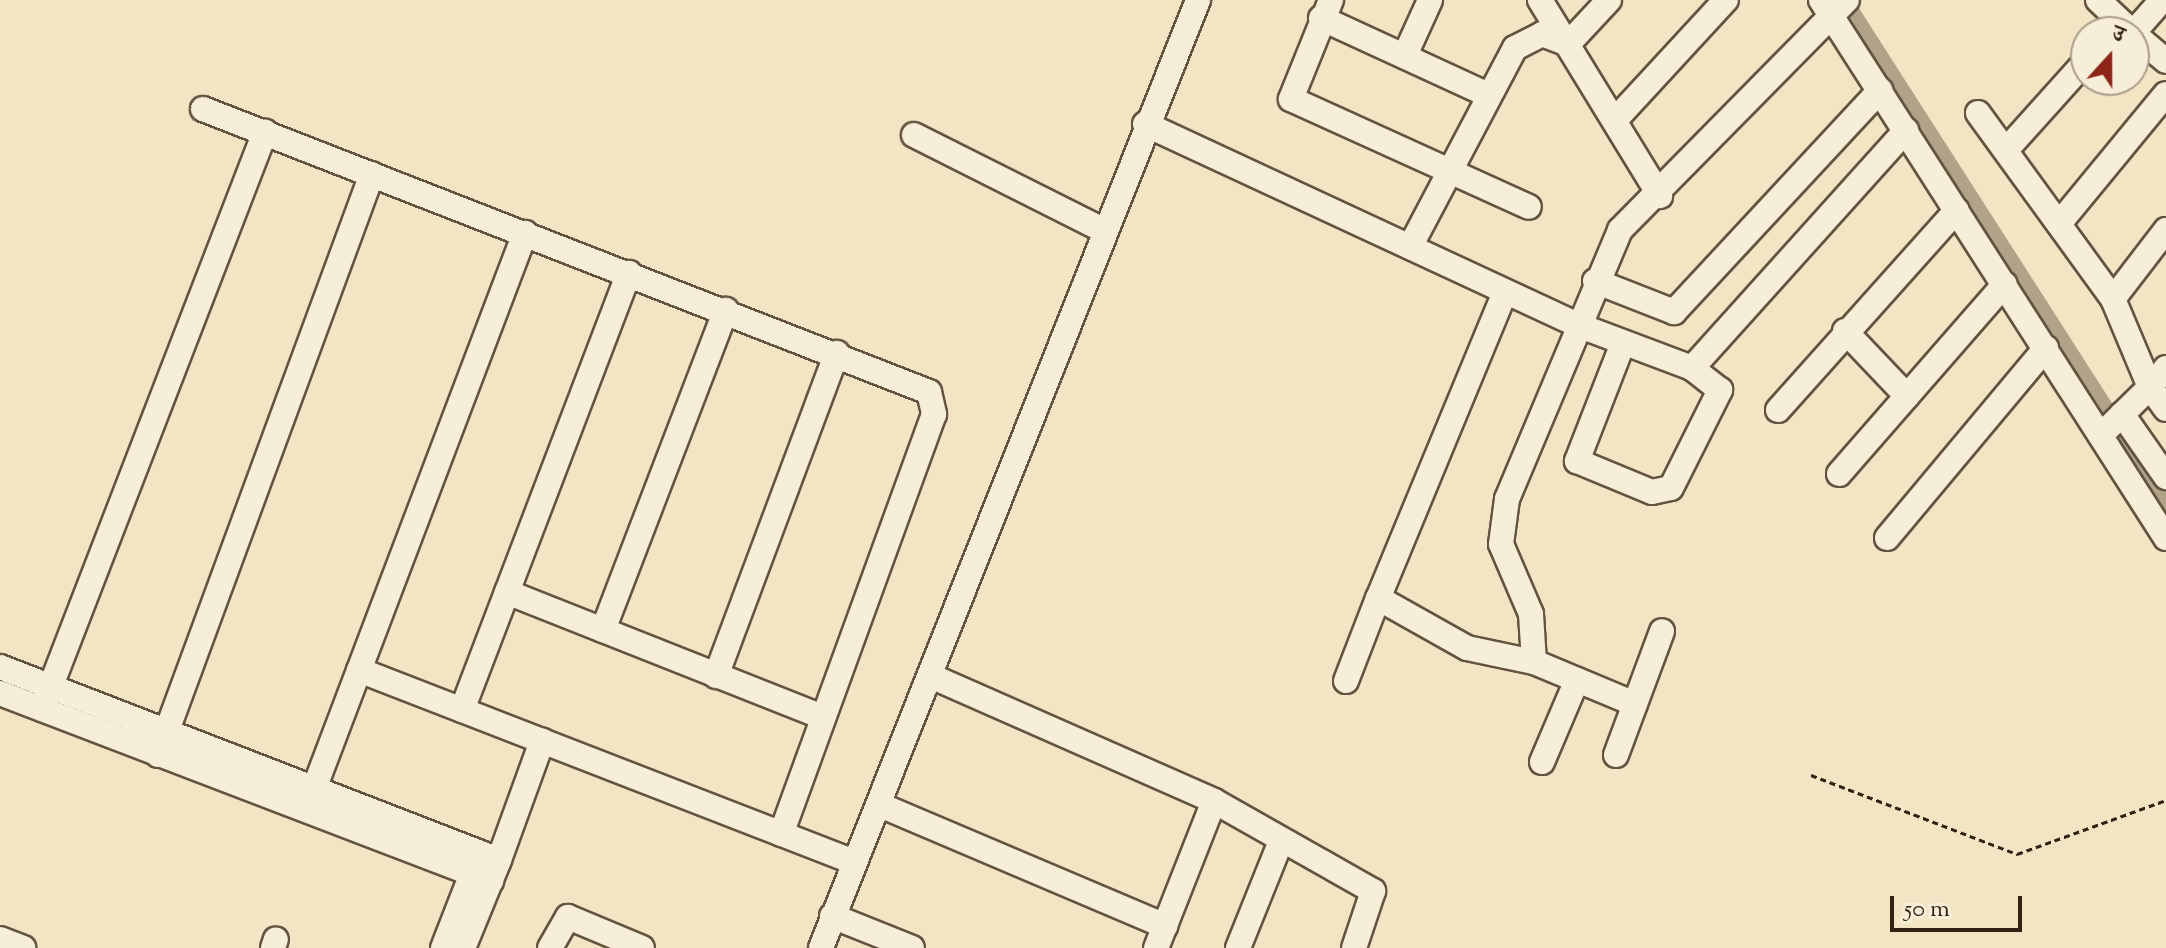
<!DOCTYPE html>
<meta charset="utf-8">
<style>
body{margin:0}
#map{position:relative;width:2166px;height:948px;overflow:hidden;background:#f3e5c3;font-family:"Sorts Mill Goudy","Noto Serif Devanagari",serif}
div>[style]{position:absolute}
.canal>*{height:18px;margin:-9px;padding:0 9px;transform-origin:9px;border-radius:9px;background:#b1a388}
.path>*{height:3px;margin-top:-1.5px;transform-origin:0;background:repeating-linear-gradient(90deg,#312314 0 6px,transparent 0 10px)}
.roads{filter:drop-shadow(2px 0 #625440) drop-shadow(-2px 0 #625440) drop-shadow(0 2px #625440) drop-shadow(0 -2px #625440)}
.minor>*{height:24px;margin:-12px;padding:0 12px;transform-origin:12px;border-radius:12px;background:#f7eed8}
span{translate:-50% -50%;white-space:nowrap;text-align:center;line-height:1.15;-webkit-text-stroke:6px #f7eed8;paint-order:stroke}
.north{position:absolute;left:2070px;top:16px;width:80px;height:80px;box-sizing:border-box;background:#f7eed8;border:2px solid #a89d8a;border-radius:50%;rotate:21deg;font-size:22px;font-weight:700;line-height:32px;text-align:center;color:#312314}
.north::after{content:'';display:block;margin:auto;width:28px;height:36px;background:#8f2418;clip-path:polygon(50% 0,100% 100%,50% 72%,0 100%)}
.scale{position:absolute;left:1890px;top:896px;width:132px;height:36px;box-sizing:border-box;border:4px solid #312314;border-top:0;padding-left:10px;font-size:24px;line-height:28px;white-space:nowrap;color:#312314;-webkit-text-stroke:6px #f7eed8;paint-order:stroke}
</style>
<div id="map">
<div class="canal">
<i style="left:1843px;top:0;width:599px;rotate:57.35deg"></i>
</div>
<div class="path">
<i style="left:1811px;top:775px;width:221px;rotate:21deg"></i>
<i style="left:2017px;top:854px;width:158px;rotate:-19.9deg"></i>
</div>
<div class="roads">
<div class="minor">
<i style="left:1331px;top:0;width:107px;rotate:112deg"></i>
<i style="left:1291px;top:99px;width:261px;rotate:24.4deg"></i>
<i style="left:1540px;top:0;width:230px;rotate:58.5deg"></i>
<i style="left:1821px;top:0;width:639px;rotate:57.33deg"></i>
<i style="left:2098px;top:0;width:47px;rotate:43.3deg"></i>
<i style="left:1321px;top:18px;width:182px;rotate:24.7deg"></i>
<i style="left:2134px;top:32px;width:43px;rotate:-48.8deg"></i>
<i style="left:2134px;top:34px;width:42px;rotate:40.2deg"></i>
<i style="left:1406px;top:53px;width:58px;rotate:-65.6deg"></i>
<i style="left:203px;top:109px;width:779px;rotate:21.3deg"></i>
<i style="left:929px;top:392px;width:23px;rotate:77deg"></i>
<i style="left:934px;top:414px;width:447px;rotate:110deg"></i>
<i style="left:1978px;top:113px;width:230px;rotate:54deg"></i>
<i style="left:2113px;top:299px;width:87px;rotate:-52.5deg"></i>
<i style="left:1616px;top:119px;width:162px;rotate:-47.3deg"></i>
<i style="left:1145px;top:124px;width:474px;rotate:24.9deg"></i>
<i style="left:1575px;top:324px;width:125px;rotate:20.6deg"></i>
<i style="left:1692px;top:368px;width:320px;rotate:-48deg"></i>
<i style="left:914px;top:135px;width:209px;rotate:26.7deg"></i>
<i style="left:2007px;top:149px;width:118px;rotate:-48.1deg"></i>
<i style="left:2062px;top:220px;width:163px;rotate:-50.5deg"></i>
<i style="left:1410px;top:247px;width:225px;rotate:-62.2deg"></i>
<i style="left:1515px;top:48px;width:30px;rotate:-27deg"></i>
<i style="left:1542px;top:34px;width:28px;rotate:21deg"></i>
<i style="left:1568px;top:44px;width:60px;rotate:-47deg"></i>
<i style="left:1595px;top:281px;width:85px;rotate:21.4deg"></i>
<i style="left:1674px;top:312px;width:303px;rotate:-47.1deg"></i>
<i style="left:1505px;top:292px;width:331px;rotate:112.5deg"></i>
<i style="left:1378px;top:598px;width:102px;rotate:29.3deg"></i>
<i style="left:1467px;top:648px;width:68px;rotate:11.8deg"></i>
<i style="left:1845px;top:331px;width:90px;rotate:46.4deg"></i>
<i style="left:1623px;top:343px;width:127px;rotate:111.3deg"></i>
<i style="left:1577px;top:461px;width:81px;rotate:22.5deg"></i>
<i style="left:1652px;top:492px;width:19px;rotate:-12deg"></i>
<i style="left:1671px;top:488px;width:110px;rotate:-63.4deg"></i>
<i style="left:1720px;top:390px;width:36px;rotate:-142deg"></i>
<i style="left:2166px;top:368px;width:25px;rotate:130deg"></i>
<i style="left:2150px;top:387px;width:27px;rotate:54deg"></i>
<i style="left:1778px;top:410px;width:268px;rotate:-48.2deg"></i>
<i style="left:2122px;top:414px;width:77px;rotate:55.1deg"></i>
<i style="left:2101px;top:435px;width:69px;rotate:-44.4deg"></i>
<i style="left:2150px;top:387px;width:95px;rotate:-112.8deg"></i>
<i style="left:1839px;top:474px;width:252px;rotate:-48.9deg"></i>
<i style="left:1887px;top:538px;width:248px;rotate:-50.1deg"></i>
<i style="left:507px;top:592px;width:340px;rotate:21.6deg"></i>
<i style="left:603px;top:630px;width:343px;rotate:-69deg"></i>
<i style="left:0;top:667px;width:535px;rotate:21.15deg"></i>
<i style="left:499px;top:860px;width:95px;rotate:112.2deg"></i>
<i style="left:359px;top:670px;width:531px;rotate:21.2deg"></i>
<i style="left:716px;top:676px;width:345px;rotate:-69.5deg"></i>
<i style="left:931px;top:676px;width:309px;rotate:23.8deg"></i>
<i style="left:1214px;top:801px;width:158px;rotate:111.5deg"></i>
<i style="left:1346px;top:681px;width:89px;rotate:-68.9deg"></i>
<i style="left:0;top:693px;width:526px;rotate:20.95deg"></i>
<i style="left:1635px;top:704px;width:109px;rotate:-157.4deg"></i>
<i style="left:1534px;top:662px;width:48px;rotate:-93.6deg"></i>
<i style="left:1531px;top:614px;width:76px;rotate:-113.2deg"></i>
<i style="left:1501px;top:544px;width:45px;rotate:-82.4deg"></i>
<i style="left:1507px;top:499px;width:292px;rotate:-67.2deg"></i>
<i style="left:1620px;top:230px;width:323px;rotate:-45.4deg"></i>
<i style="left:42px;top:709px;width:619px;rotate:-68.87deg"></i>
<i style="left:462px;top:710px;width:468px;rotate:-69.1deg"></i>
<i style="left:158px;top:755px;width:619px;rotate:-69.78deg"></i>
<i style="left:1616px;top:755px;width:132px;rotate:-69.6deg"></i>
<i style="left:1542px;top:762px;width:89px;rotate:-66.9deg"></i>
<i style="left:314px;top:789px;width:595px;rotate:-69.22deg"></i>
<i style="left:1214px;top:801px;width:183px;rotate:29.5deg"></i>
<i style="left:1373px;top:891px;width:60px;rotate:108.4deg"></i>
<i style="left:880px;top:805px;width:310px;rotate:23deg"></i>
<i style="left:499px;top:860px;width:127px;rotate:-70.1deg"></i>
<i style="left:832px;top:916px;width:86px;rotate:21.8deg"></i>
<i style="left:0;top:939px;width:25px;rotate:21deg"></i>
<i style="left:273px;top:948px;width:9px;rotate:-72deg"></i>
<i style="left:443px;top:948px;width:93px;rotate:-68.7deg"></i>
<i style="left:550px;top:948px;width:36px;rotate:-60deg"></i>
<i style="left:568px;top:917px;width:80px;rotate:22.7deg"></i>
<i style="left:821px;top:948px;width:1020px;rotate:-68.31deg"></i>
<i style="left:1238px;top:948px;width:115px;rotate:-68.1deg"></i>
</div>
</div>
<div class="north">उ</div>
<div class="scale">50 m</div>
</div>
